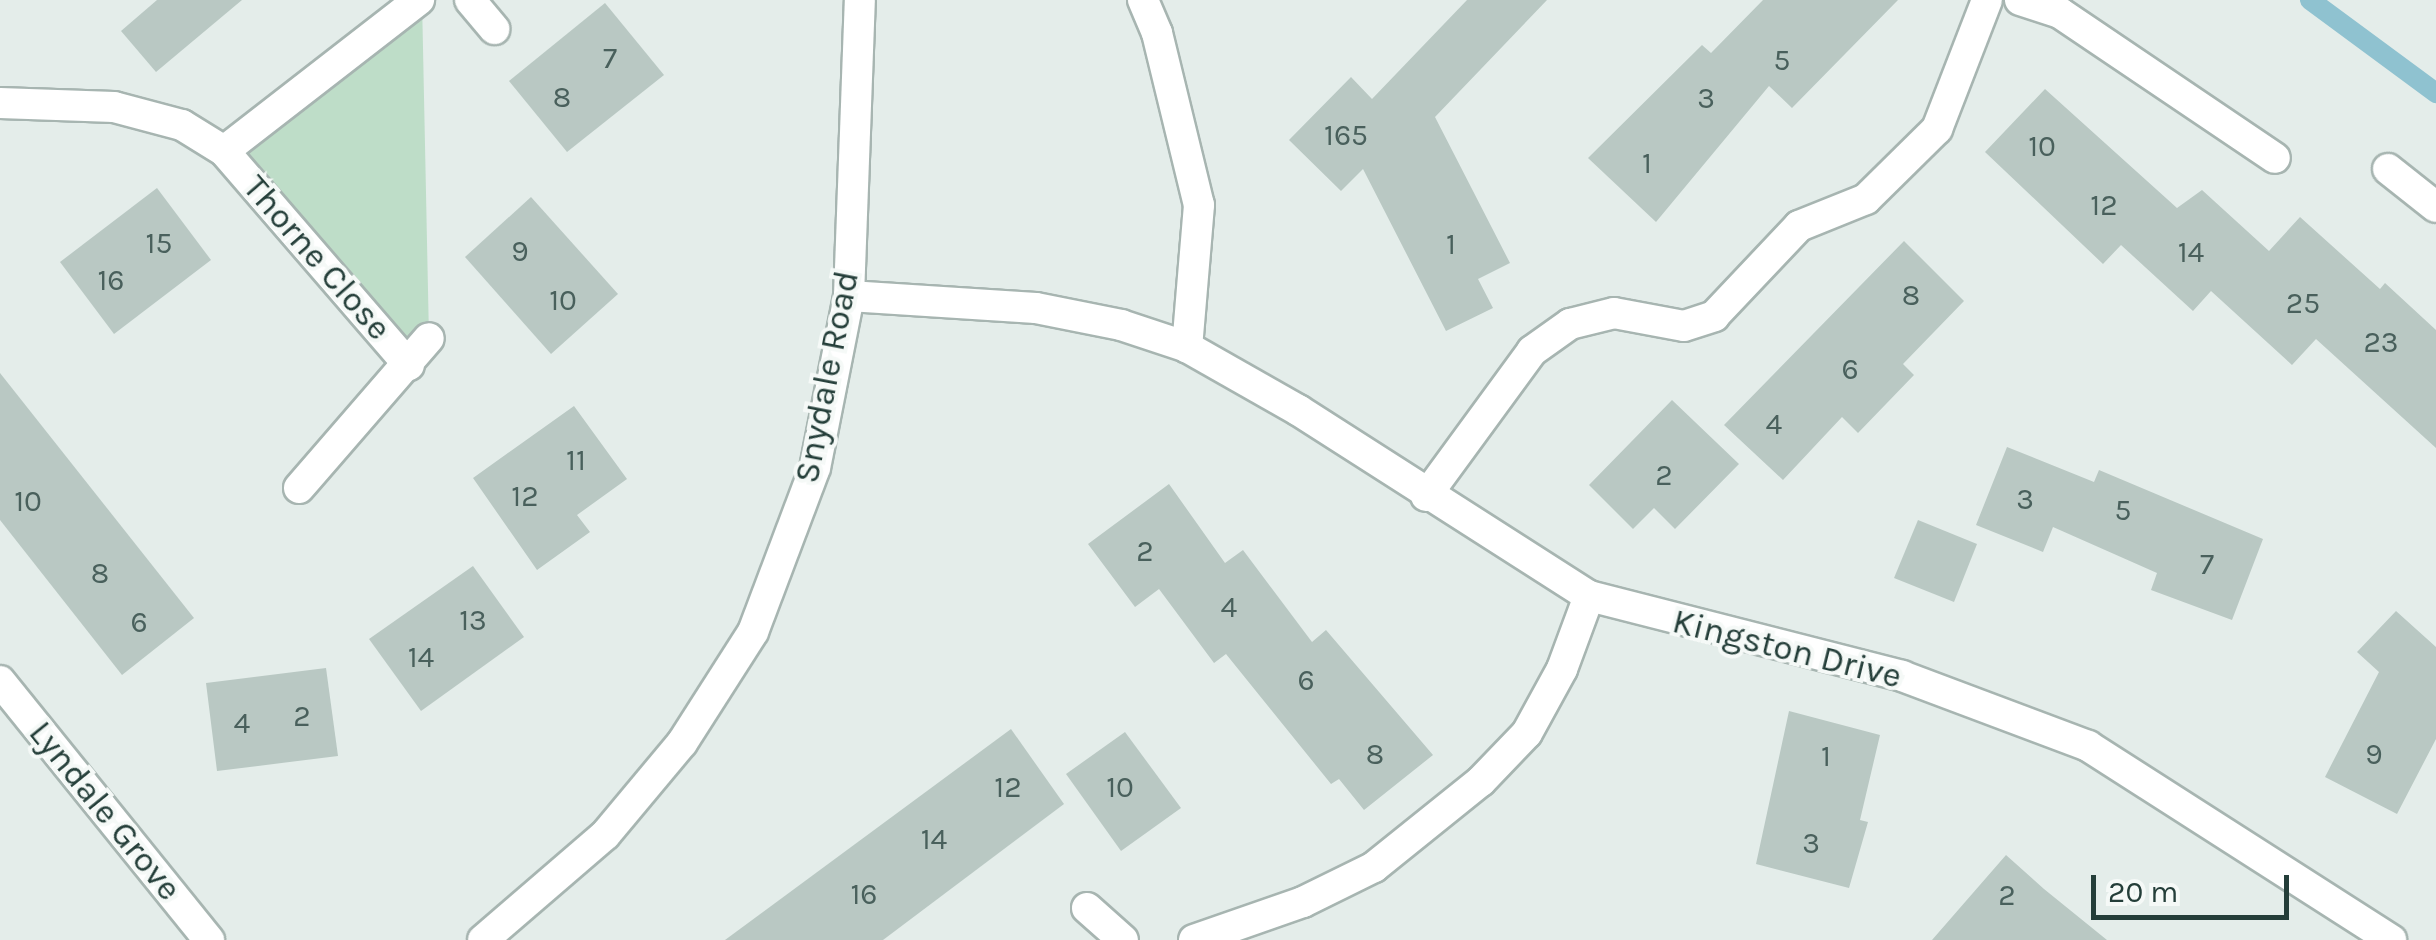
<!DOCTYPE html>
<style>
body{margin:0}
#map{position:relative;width:2436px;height:940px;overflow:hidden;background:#e4edea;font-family:Karla,sans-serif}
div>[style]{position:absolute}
.green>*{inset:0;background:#beddc8}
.stream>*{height:20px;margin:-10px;padding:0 10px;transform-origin:10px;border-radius:10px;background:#8fc2d0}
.building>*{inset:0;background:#b9c8c3}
.roads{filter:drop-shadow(2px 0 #a7b5b1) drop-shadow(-2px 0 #a7b5b1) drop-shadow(0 2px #a7b5b1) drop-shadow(0 -2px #a7b5b1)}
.street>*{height:30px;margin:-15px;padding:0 15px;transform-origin:15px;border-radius:15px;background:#fff}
.secondary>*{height:30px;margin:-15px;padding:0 15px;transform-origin:15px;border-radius:15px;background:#fff}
span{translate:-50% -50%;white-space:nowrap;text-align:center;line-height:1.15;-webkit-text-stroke:8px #f5f9f7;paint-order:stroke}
.number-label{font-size:30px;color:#49605c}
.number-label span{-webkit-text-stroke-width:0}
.street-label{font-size:35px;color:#243e39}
.scale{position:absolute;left:2091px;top:875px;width:198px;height:45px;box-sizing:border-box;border:5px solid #243e39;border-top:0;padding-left:12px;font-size:30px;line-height:35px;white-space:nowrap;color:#243e39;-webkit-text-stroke:8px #f5f9f7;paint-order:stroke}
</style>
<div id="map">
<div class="green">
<i style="clip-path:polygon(422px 0,429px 338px,409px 365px,224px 151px)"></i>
</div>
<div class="stream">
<i style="left:2310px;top:0;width:157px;rotate:36.4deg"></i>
</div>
<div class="building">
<i style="clip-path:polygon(157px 0,242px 0,156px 72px,121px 31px)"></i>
<i style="clip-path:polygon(1467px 0,1547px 0,1435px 117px,1510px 263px,1478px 279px,1493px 308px,1446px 331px,1363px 169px,1341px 191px,1289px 140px,1351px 77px,1372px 99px)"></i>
<i style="clip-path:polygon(1763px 0,1898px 0,1792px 108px,1769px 86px,1656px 222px,1588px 158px,1702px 45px,1711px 53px)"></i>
<i style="clip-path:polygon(605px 3px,664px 75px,567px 152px,509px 81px)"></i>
<i style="clip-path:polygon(2045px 89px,2177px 208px,2202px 190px,2269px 251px,2300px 217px,2380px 289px,2385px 283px,2436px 330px,2436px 448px,2316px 339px,2292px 365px,2211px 291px,2193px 311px,2121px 245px,2103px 264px,1985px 152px)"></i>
<i style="clip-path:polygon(157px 188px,211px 260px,114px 334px,60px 262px)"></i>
<i style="clip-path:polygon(531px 197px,618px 294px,551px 354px,465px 257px)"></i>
<i style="clip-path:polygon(1904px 241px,1964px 301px,1903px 364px,1914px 375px,1858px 433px,1842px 417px,1783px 480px,1724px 425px)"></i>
<i style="clip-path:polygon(0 373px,194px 618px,122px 675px,0 520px)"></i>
<i style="clip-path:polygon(1672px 400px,1739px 464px,1675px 529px,1654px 508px,1633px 529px,1589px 485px)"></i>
<i style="clip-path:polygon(574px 406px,627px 479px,577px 515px,590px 532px,537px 570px,473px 478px)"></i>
<i style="clip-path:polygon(2007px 447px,2094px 482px,2099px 470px,2263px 539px,2232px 620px,2151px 590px,2157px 573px,2053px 527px,2043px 552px,1976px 525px)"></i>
<i style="clip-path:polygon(1169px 484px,1225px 563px,1243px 550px,1312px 642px,1326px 630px,1433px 755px,1364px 810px,1339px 779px,1331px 784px,1226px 654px,1214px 663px,1159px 589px,1135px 607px,1088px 544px)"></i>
<i style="clip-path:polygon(1918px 520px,1977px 544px,1954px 602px,1894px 578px)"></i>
<i style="clip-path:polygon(473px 566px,524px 637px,421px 711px,369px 639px)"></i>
<i style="clip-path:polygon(2396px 611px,2436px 647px,2436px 739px,2397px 814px,2325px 777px,2379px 672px,2357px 652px)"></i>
<i style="clip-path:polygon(326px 668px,338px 756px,217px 771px,206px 683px)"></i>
<i style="clip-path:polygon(1789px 711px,1880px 735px,1860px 820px,1868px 822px,1849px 888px,1756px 864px)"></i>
<i style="clip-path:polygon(1011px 729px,1064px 804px,883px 940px,725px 940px)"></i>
<i style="clip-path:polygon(1125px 732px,1181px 808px,1121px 851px,1066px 774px)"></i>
<i style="clip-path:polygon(2006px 855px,2044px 889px,2107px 940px,1932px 940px)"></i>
</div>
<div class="roads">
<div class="street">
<i style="left:470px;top:0;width:38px;rotate:50deg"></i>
<i style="left:1143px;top:0;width:36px;rotate:67deg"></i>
<i style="left:1157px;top:33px;width:177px;rotate:76.3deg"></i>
<i style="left:1199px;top:205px;width:143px;rotate:94.8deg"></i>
<i style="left:2020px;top:0;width:42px;rotate:18deg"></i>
<i style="left:2060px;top:13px;width:259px;rotate:34deg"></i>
<i style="left:0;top:103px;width:114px;rotate:2deg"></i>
<i style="left:114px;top:107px;width:70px;rotate:14.8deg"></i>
<i style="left:182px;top:125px;width:49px;rotate:31.8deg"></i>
<i style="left:224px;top:151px;width:283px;rotate:49.2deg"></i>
<i style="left:224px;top:151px;width:247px;rotate:-37.8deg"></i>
<i style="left:2388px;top:169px;width:61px;rotate:38.4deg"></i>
<i style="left:849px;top:296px;width:187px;rotate:3.7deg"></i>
<i style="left:1036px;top:308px;width:87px;rotate:11.3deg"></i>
<i style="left:1121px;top:325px;width:70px;rotate:18.4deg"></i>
<i style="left:1187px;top:347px;width:128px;rotate:29.6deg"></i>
<i style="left:1298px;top:410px;width:345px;rotate:32.6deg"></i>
<i style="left:1589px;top:596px;width:323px;rotate:14.3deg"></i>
<i style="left:1902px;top:676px;width:199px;rotate:20.6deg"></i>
<i style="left:2088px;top:746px;width:360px;rotate:32.6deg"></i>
<i style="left:299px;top:488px;width:198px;rotate:-49.1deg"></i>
<i style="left:1426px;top:496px;width:180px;rotate:-53.8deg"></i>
<i style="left:1532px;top:351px;width:47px;rotate:-35.4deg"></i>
<i style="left:1570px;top:324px;width:45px;rotate:-14deg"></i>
<i style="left:1614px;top:313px;width:71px;rotate:10.5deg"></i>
<i style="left:1684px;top:326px;width:32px;rotate:-18deg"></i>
<i style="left:1714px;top:316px;width:124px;rotate:-46.6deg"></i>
<i style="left:1799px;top:226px;width:72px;rotate:-21.9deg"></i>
<i style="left:1866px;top:199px;width:100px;rotate:-44.6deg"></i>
<i style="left:1937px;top:129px;width:138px;rotate:-68.8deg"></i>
<i style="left:0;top:681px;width:333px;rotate:51.1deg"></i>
<i style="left:1087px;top:908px;width:48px;rotate:41.6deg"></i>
<i style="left:1194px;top:940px;width:115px;rotate:-19.2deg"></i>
<i style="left:1303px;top:902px;width:79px;rotate:-26.2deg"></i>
<i style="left:1374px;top:867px;width:137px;rotate:-38.8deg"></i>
<i style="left:1481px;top:781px;width:66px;rotate:-46.2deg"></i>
<i style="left:1527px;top:733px;width:73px;rotate:-61.3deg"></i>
<i style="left:1562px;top:669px;width:78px;rotate:-69.7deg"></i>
</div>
<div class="secondary">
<i style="left:483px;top:940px;width:161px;rotate:-40.7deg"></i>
<i style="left:605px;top:835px;width:120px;rotate:-50.1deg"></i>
<i style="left:682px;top:743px;width:132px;rotate:-57.4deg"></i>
<i style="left:753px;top:632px;width:175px;rotate:-69.3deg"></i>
<i style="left:815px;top:468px;width:175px;rotate:-78.8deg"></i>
<i style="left:849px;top:296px;width:296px;rotate:-87.9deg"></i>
</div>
</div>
<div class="number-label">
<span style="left:610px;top:58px">7</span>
<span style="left:1782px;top:60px">5</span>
<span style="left:562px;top:97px">8</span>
<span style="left:1706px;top:98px">3</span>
<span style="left:1346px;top:135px">165</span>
<span style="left:2042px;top:146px">10</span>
<span style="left:1647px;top:163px">1</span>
<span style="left:2104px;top:205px">12</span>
<span style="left:159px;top:243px">15</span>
<span style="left:1451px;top:244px">1</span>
<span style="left:520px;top:251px">9</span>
<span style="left:2191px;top:252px">14</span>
<span style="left:111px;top:280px">16</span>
<span style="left:1911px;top:295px">8</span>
<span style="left:563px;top:300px">10</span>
<span style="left:2303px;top:303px">25</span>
<span style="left:2381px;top:342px">23</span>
<span style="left:1850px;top:369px">6</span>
<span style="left:1774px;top:424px">4</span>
<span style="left:576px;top:460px">11</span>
<span style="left:1664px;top:475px">2</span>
<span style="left:525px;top:496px">12</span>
<span style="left:2025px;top:499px">3</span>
<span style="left:28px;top:501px">10</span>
<span style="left:2123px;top:510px">5</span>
<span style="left:1145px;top:551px">2</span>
<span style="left:2207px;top:564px">7</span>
<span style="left:100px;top:573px">8</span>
<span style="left:1229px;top:607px">4</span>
<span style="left:473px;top:620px">13</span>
<span style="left:139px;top:622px">6</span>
<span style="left:421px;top:657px">14</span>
<span style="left:1306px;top:680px">6</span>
<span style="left:302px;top:716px">2</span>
<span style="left:242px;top:723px">4</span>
<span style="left:1375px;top:754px">8</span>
<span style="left:2374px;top:754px">9</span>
<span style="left:1826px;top:756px">1</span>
<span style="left:1008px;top:787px">12</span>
<span style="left:1120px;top:787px">10</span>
<span style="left:934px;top:839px">14</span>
<span style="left:1811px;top:843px">3</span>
<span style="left:864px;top:894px">16</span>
<span style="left:2007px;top:895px">2</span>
</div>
<div class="street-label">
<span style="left:317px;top:258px;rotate:49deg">Thorne Close</span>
<span style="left:827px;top:377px;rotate:-79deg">Snydale Road</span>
<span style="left:1787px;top:649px;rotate:14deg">Kingston Drive</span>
<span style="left:105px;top:811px;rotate:51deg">Lyndale Grove</span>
</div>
<div class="scale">20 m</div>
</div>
